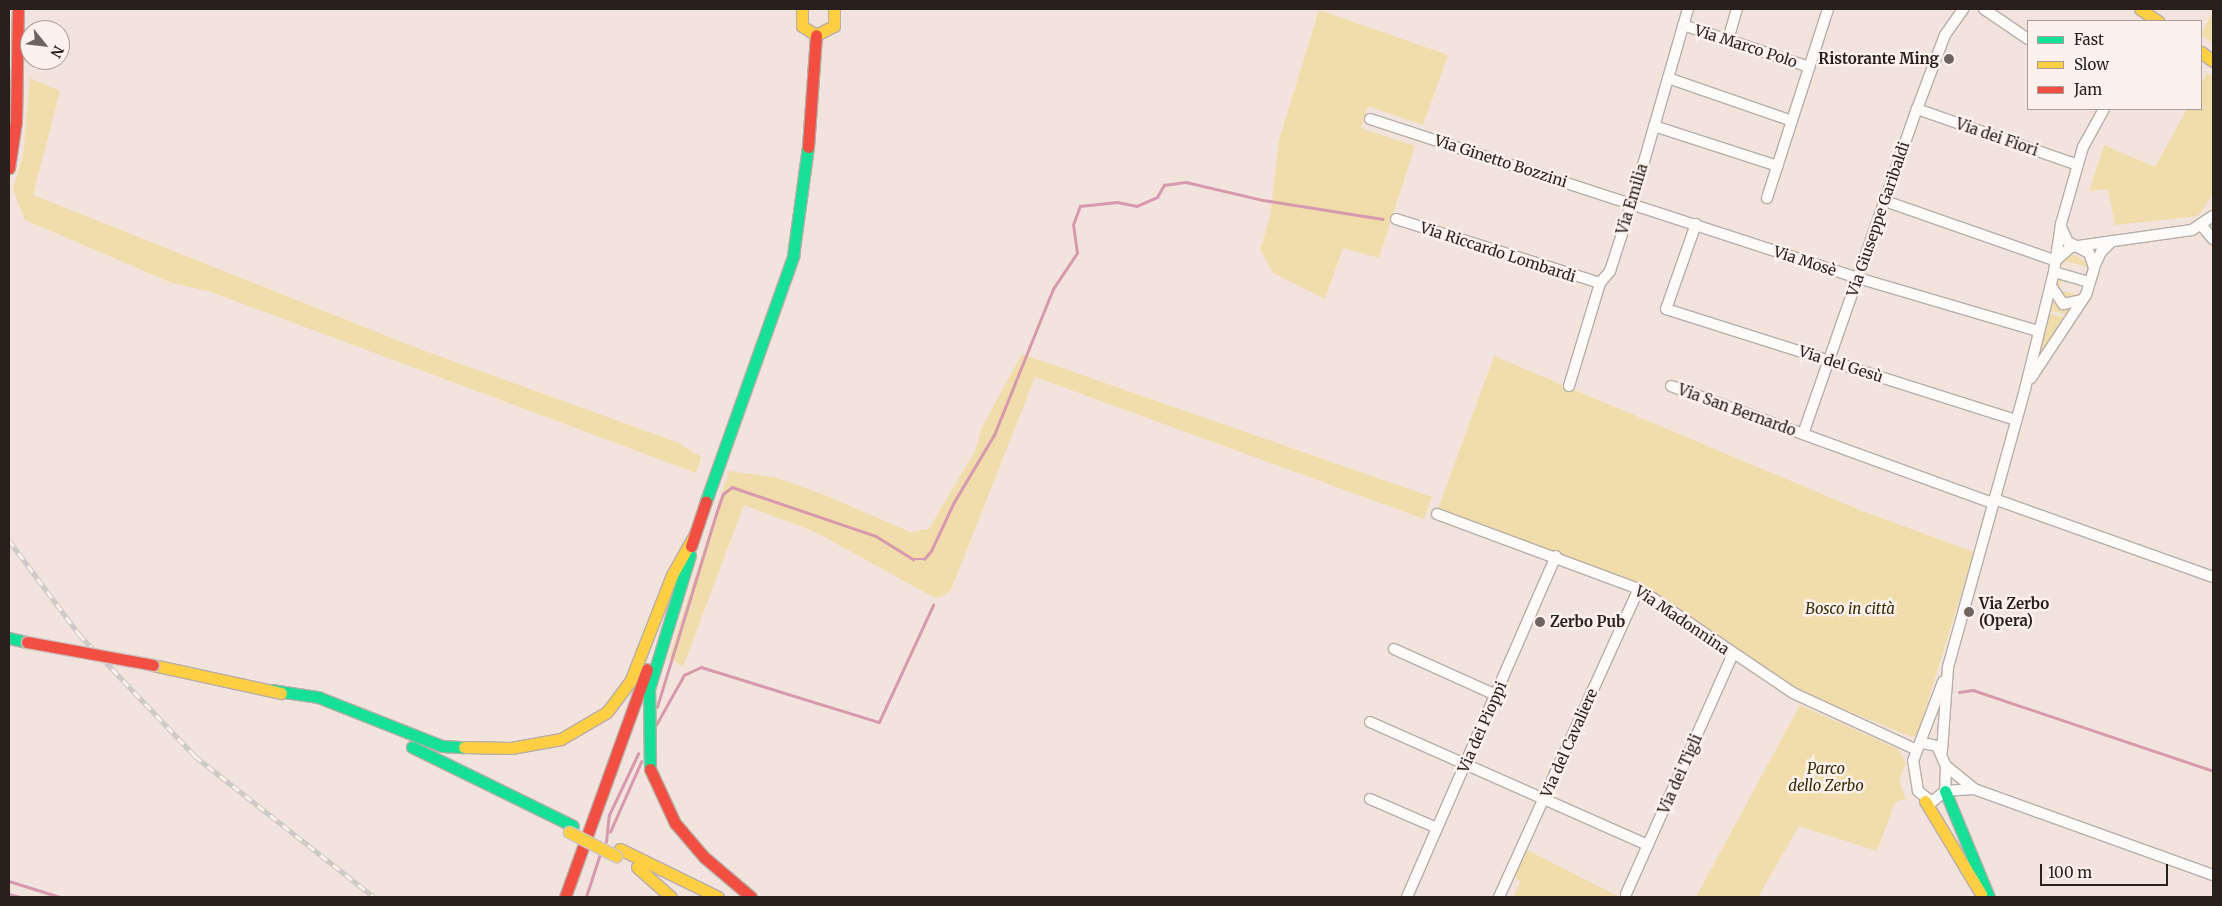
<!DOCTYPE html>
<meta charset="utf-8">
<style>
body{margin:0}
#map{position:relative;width:2222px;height:906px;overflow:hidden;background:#f2e4dd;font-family:Merriweather,serif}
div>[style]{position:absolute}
.green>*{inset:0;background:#f1ddac}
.stream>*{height:2.5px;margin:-1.25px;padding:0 1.25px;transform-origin:1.25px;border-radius:1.25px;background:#d799ad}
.roads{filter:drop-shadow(1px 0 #b8ada8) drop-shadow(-1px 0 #b8ada8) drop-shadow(0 1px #b8ada8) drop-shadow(0 -1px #b8ada8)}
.street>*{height:10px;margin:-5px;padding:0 5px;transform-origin:5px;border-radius:5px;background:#fdfbfa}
.fast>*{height:11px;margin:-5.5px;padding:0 5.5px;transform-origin:5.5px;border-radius:5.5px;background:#16e098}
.slow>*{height:11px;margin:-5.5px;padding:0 5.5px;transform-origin:5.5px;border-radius:5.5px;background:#ffcf43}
.jam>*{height:11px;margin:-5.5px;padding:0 5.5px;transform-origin:5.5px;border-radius:5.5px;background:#f24e42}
.rail>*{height:4.5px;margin-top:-2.25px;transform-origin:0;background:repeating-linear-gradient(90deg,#fcf1ec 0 8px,#cdcac8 0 16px);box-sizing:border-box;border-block:1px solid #cdcac8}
.bridges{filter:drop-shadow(1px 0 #cbc4c1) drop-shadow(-1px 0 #cbc4c1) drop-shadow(0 1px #cbc4c1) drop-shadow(0 -1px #cbc4c1)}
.slow-bridge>*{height:11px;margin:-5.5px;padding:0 5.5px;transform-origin:5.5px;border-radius:5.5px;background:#ffcf43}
.jam-bridge>*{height:11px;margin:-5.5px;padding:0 5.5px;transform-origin:5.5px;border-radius:5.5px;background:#f24e42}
.dots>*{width:14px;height:14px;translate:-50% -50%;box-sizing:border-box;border:2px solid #fcf1ec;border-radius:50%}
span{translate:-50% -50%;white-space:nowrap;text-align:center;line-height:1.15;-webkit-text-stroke:5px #fcf1ec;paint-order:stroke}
.street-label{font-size:15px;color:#291f1b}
.poi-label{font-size:15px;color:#291f1b;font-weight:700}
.right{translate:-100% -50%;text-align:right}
.left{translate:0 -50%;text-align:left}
.park-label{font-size:15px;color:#352b04;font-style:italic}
.frame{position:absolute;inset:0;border:10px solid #291f1b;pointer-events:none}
.legend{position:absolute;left:2027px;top:20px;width:175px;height:90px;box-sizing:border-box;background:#fcf1ec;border:1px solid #a89d98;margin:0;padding:6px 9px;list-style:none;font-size:15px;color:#291f1b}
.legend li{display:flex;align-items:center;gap:10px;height:25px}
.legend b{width:25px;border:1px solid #a89d98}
.north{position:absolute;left:20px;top:20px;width:50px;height:50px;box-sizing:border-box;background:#fcf1ec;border:1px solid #a89d98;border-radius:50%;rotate:119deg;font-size:14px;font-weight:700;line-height:20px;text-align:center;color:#291f1b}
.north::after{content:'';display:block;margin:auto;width:18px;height:22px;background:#6f645f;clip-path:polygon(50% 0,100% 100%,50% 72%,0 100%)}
.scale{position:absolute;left:2040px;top:864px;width:128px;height:22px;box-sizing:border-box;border:2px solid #291f1b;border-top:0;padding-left:6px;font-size:15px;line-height:18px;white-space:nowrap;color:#291f1b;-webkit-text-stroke:4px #fcf1ec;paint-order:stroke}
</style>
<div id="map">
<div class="green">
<i style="clip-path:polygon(1319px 10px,1448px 55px,1423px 125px,1368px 106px,1361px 128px,1415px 146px,1379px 258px,1343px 248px,1325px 299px,1273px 273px,1260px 249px,1270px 217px,1279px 140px)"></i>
<i style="clip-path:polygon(2213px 11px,2213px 43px,2201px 35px)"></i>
<i style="clip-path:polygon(2207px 73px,2213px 77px,2213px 195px,2198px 216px,2115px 225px,2108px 189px,2089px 191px,2104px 145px,2155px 167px,2187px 109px,2201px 109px,2201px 84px)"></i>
<i style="clip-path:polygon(30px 78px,60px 91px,33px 195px,417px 348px,679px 443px,701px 457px,696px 473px,211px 292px,172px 283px,25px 220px,13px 189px,23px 155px)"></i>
<i style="clip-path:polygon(2076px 255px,2089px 264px,2089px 276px,2087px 267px,2066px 261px,2060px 268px,2067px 256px)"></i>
<i style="clip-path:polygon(2056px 280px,2062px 281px,2059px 290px,2080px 295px,2083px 286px,2087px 287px,2084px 295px,2064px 300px,2055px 284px)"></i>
<i style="clip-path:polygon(2051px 299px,2060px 306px,2073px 309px,2068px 315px,2048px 310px)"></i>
<i style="clip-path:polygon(2047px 313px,2066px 318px,2036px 360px)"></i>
<i style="clip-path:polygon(1022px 354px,1432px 497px,1424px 519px,1035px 377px,951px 590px,944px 596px,935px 598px,815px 532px,744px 505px,683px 667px,669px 657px,729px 471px,777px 478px,822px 494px,910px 532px,929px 529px,975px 451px,982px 427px)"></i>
<i style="clip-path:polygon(1494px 356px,1862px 511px,1974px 552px,1918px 734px,1912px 737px,1796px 690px,1646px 586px,1438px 509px)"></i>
<i style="clip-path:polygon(1800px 705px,1898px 749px,1906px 763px,1899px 780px,1906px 799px,1895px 802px,1877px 851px,1799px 826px,1758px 897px,1696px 897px)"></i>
<i style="clip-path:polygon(1527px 850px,1620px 897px,1513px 897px,1521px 881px,1515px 877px)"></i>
</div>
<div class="stream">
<i style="left:1959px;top:692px;width:14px;rotate:-8deg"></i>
<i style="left:1973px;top:690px;width:253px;rotate:18.6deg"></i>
<i style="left:657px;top:707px;width:202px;rotate:-73deg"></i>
<i style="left:716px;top:514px;width:21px;rotate:-71deg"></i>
<i style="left:723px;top:494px;width:11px;rotate:-38deg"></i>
<i style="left:732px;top:487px;width:152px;rotate:18.8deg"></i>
<i style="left:876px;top:536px;width:44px;rotate:31.9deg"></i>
<i style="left:913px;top:559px;width:11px"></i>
<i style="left:924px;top:559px;width:11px;rotate:-49deg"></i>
<i style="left:931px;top:551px;width:54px;rotate:-64.9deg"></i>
<i style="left:954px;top:502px;width:78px;rotate:-59.2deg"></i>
<i style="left:994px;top:435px;width:157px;rotate:-68deg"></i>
<i style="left:1053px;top:289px;width:43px;rotate:-56.3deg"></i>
<i style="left:1077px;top:253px;width:28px;rotate:-98deg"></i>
<i style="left:1073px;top:225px;width:20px;rotate:-70deg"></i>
<i style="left:1080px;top:206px;width:37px;rotate:-6deg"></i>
<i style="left:1117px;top:202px;width:20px;rotate:11deg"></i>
<i style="left:1137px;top:206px;width:22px;rotate:-24deg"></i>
<i style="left:1157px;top:197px;width:14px;rotate:-60deg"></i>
<i style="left:1164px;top:185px;width:22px;rotate:-8deg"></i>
<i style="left:1186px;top:182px;width:79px;rotate:13.2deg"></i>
<i style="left:1263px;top:200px;width:121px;rotate:9deg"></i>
<i style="left:656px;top:725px;width:57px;rotate:-60.8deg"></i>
<i style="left:684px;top:675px;width:19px;rotate:-25deg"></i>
<i style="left:701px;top:667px;width:186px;rotate:17.2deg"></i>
<i style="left:879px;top:722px;width:129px;rotate:-65.2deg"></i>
<i style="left:610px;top:832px;width:77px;rotate:-66.1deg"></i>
<i style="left:606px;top:842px;width:27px;rotate:-84deg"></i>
<i style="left:609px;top:815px;width:68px;rotate:-64.6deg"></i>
<i style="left:9px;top:881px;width:53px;rotate:17.4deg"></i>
<i style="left:9px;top:894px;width:11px;rotate:15deg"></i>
<i style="left:586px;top:897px;width:45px;rotate:-72deg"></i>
</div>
<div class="roads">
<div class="street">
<i style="left:1984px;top:9px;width:53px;rotate:34.3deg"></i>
<i style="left:1683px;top:25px;width:133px;rotate:18.4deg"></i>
<i style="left:1728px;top:40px;width:32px;rotate:-74deg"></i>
<i style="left:1668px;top:78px;width:131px;rotate:19.1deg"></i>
<i style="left:1917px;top:109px;width:170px;rotate:19.2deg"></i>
<i style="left:1370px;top:119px;width:513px;rotate:18.05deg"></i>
<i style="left:1858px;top:278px;width:188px;rotate:16.4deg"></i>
<i style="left:1654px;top:126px;width:130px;rotate:17.9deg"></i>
<i style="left:1767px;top:198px;width:199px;rotate:-72.1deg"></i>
<i style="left:1885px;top:201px;width:181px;rotate:19.3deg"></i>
<i style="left:1396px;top:219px;width:214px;rotate:17.4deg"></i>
<i style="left:1696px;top:224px;width:90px;rotate:109.4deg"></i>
<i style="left:1666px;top:309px;width:367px;rotate:17.6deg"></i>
<i style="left:2202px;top:226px;width:17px;rotate:50deg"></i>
<i style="left:2056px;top:260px;width:20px;rotate:-41deg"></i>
<i style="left:2071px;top:247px;width:122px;rotate:-8deg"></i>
<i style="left:2192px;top:230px;width:25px;rotate:-34deg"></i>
<i style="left:2094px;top:267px;width:17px;rotate:-65deg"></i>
<i style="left:2101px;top:252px;width:16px;rotate:-45deg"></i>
<i style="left:2054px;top:272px;width:37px;rotate:16deg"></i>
<i style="left:2051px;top:286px;width:22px;rotate:56deg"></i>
<i style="left:2063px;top:304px;width:19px;rotate:-12deg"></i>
<i style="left:2031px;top:378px;width:100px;rotate:-56.5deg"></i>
<i style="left:2086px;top:295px;width:28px;rotate:-73deg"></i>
<i style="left:2094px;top:268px;width:16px;rotate:-108deg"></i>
<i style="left:2089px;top:253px;width:24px;rotate:-152deg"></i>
<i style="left:2068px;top:242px;width:17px;rotate:-115deg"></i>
<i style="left:1569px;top:386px;width:108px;rotate:-73.2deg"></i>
<i style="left:1600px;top:283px;width:16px;rotate:-50deg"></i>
<i style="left:1610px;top:271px;width:71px;rotate:-72.1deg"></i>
<i style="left:1632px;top:203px;width:202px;rotate:-73.9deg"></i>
<i style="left:1671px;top:386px;width:342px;rotate:20deg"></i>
<i style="left:1803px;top:434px;width:344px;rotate:-70.7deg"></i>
<i style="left:1917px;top:109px;width:79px;rotate:-69.3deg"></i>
<i style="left:1945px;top:35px;width:32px;rotate:-55deg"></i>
<i style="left:1994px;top:499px;width:232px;rotate:19.6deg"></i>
<i style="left:1437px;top:514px;width:215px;rotate:20.4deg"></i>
<i style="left:1639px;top:589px;width:186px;rotate:34deg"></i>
<i style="left:1793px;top:693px;width:136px;rotate:24.7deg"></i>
<i style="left:1394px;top:649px;width:112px;rotate:24.3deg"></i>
<i style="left:1370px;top:722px;width:304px;rotate:23.9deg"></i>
<i style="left:1923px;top:743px;width:14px;rotate:12deg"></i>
<i style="left:1937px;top:746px;width:22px;rotate:66deg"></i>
<i style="left:1946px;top:766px;width:25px;rotate:92deg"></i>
<i style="left:1945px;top:791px;width:17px;rotate:140deg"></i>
<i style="left:1932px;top:802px;width:18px;rotate:-142deg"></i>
<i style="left:1918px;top:791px;width:30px;rotate:-99deg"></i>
<i style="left:1913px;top:761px;width:85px;rotate:-69.2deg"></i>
<i style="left:1942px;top:751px;width:84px;rotate:-85.9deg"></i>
<i style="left:1948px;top:667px;width:288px;rotate:-74.5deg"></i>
<i style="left:2025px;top:389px;width:121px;rotate:-76.1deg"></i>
<i style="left:2054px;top:272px;width:49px;rotate:-81.7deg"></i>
<i style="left:2061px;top:224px;width:80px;rotate:-74.1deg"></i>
<i style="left:2083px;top:147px;width:43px;rotate:-61.1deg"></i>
<i style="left:1946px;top:766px;width:36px;rotate:39deg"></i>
<i style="left:1974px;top:789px;width:254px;rotate:19.8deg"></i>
<i style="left:1945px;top:791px;width:29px;rotate:-4deg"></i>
<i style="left:1370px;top:799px;width:73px;rotate:23.4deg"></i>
<i style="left:1626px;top:894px;width:263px;rotate:-66deg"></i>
<i style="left:1407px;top:897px;width:372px;rotate:-66.4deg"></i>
<i style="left:1499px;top:897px;width:338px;rotate:-65.6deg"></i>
</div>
<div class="fast">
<i style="left:706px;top:501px;width:260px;rotate:-70.4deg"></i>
<i style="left:793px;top:256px;width:110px;rotate:-82.2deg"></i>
<i style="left:9px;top:638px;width:18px;rotate:13deg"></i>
<i style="left:271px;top:690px;width:48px;rotate:8.5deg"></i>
<i style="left:318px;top:697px;width:133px;rotate:21.6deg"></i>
<i style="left:442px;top:746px;width:22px;rotate:3deg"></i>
<i style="left:412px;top:747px;width:179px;rotate:26.1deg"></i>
<i style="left:650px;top:769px;width:80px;rotate:-90.7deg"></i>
<i style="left:649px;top:689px;width:140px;rotate:-73deg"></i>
<i style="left:1945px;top:791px;width:115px;rotate:67.5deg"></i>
</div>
<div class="slow">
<i style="left:802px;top:9px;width:17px;rotate:90deg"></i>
<i style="left:802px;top:26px;width:17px;rotate:33deg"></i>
<i style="left:816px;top:35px;width:20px;rotate:-27deg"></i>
<i style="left:834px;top:26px;width:17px;rotate:-90deg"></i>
<i style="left:2140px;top:9px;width:22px;rotate:34deg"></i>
<i style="left:2201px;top:52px;width:15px;rotate:37deg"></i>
<i style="left:153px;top:665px;width:131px;rotate:12.3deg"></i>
<i style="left:464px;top:747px;width:47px;rotate:1.2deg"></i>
<i style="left:511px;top:748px;width:51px;rotate:-10.2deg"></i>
<i style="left:561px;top:739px;width:53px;rotate:-30.4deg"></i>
<i style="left:607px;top:712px;width:38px;rotate:-53deg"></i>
<i style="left:630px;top:682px;width:115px;rotate:-68.6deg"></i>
<i style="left:672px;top:575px;width:45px;rotate:-60.6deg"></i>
<i style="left:1925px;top:801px;width:109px;rotate:58.9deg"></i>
<i style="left:620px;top:849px;width:109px;rotate:26.1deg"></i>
<i style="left:637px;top:867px;width:45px;rotate:41.4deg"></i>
</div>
<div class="jam">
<i style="left:808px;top:147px;width:112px;rotate:-85.9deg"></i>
<i style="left:9px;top:168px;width:48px;rotate:-81.5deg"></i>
<i style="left:16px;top:121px;width:112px;rotate:-89deg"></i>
<i style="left:691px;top:546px;width:47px;rotate:-71.6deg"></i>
<i style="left:650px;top:769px;width:60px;rotate:65.2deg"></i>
<i style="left:675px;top:823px;width:45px;rotate:49.5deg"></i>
<i style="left:704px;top:857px;width:62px;rotate:40.4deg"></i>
<i style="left:565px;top:897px;width:242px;rotate:-70.2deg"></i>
</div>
</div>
<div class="rail">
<i style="left:9px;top:540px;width:117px;rotate:53.3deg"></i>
<i style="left:79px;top:634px;width:168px;rotate:46.4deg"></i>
<i style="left:195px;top:756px;width:228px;rotate:38.2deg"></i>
</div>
<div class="bridges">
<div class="slow-bridge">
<i style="left:569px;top:832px;width:53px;rotate:27.1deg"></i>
</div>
<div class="jam-bridge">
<i style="left:27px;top:642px;width:128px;rotate:10.3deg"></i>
</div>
</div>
<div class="dots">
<i style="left:1949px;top:59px;background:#6f645f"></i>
<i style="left:1969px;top:612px;background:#6f645f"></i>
<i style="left:1540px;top:622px;background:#6f645f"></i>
</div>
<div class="street-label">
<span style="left:1746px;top:46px;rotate:18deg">Via Marco Polo</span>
<span style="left:1997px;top:137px;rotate:19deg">Via dei Fiori</span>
<span style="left:1501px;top:161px;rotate:18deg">Via Ginetto Bozzini</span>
<span style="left:1632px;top:199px;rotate:-73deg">Via Emilia</span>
<span style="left:1878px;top:219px;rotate:-71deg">Via Giuseppe Garibaldi</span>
<span style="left:1498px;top:252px;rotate:18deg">Via Riccardo Lombardi</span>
<span style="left:1805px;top:261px;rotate:18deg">Via Mosè</span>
<span style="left:1841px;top:364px;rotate:18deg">Via del Gesù</span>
<span style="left:1737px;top:410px;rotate:20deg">Via San Bernardo</span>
<span style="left:1682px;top:620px;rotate:34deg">Via Madonnina</span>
<span style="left:1482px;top:727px;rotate:-66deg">Via dei Pioppi</span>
<span style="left:1569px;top:743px;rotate:-66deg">Via del Cavaliere</span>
<span style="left:1680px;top:774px;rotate:-66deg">Via dei Tigli</span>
</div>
<div class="poi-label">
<span class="right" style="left:1939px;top:59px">Ristorante Ming</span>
<span class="left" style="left:1979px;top:612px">Via Zerbo<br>(Opera)</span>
<span class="left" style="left:1550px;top:622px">Zerbo Pub</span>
</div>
<div class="park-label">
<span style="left:1850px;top:609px">Bosco in città</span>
<span style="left:1826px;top:777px">Parco<br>dello Zerbo</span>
</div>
<div class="frame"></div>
<ul class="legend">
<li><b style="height:6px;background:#16e098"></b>Fast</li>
<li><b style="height:6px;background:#ffcf43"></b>Slow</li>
<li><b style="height:6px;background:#f24e42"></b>Jam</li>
</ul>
<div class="north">N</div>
<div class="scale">100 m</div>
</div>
